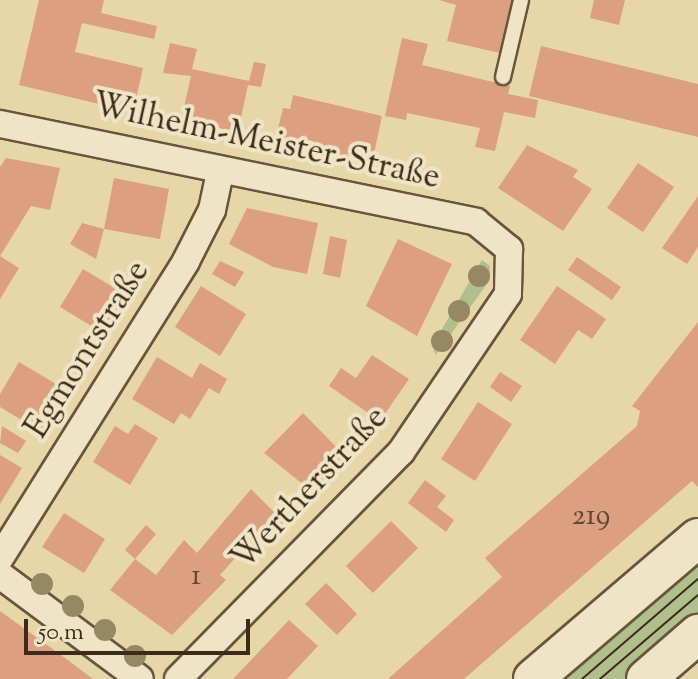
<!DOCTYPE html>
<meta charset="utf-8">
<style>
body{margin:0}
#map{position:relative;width:698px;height:679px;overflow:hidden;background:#e7d7a8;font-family:"Sorts Mill Goudy",serif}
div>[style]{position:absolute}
.green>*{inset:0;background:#b0bf8b}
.building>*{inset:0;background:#dc9f80}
.roads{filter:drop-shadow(2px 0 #68553c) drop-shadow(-2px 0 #68553c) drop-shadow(0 2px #68553c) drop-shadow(0 -2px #68553c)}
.lane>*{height:14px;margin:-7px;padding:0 7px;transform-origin:7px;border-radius:7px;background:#efe5c6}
.street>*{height:26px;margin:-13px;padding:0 13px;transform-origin:13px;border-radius:13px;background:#efe5c6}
.secondary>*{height:38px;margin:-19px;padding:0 19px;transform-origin:19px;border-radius:19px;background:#efe5c6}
.tram>*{height:2px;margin:-1px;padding:0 1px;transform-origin:1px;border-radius:1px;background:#3d2a18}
.trees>*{width:22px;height:22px;margin:-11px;border-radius:50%;background:#968865}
span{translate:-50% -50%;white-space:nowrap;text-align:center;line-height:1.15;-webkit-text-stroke:8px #efe5c6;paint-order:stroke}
.number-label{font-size:30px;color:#654732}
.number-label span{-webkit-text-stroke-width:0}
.street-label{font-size:34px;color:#3d2a18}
.scale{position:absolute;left:24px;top:619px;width:226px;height:36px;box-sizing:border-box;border:4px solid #3d2a18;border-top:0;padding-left:10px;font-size:24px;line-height:28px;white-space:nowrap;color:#3d2a18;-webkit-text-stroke:6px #efe5c6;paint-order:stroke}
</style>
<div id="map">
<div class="green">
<i style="clip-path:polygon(482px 260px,490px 266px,489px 281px,436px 355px,432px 346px)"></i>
<i style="clip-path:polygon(698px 558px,698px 615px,624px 679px,560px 679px)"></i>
</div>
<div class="building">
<i style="clip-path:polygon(39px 0,104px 0,101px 13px,157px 26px,154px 39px,82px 23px,75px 52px,143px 68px,133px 112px,19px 85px)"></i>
<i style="clip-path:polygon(439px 0,512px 0,500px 53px,447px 41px,456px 5px)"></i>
<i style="clip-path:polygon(594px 0,625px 0,619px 25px,590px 18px)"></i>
<i style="clip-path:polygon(402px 38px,428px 44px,422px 65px,510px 86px,508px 94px,538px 100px,535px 118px,504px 112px,495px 151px,475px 147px,480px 128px,407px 113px,406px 120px,385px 116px)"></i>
<i style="clip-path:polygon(170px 43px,197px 49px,192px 69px,249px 81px,254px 62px,266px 64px,261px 87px,248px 85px,238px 132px,181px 120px,191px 76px,163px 73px)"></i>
<i style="clip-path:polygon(541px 46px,698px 84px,698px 137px,529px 96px)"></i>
<i style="clip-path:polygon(293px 95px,382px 116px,372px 163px,275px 141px,283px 108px,290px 109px)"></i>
<i style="clip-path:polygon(527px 145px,578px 170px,573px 177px,592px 189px,563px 231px,498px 188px)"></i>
<i style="clip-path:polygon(6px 158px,60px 168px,50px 210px,31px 206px,0 256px,0 167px)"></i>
<i style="clip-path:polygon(638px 163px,674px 187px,643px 232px,607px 208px)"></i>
<i style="clip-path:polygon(114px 178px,169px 189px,160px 239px,104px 229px)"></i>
<i style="clip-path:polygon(698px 196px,698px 247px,687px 264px,662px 248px)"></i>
<i style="clip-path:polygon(247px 208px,318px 223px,307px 274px,273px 267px,229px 244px)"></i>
<i style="clip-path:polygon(82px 223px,104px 229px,96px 259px,70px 244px)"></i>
<i style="clip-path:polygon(330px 236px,347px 240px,340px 278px,323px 274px)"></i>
<i style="clip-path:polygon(398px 239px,452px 264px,417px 336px,366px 306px)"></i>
<i style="clip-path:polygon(0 256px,19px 268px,0 299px)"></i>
<i style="clip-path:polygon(577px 257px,621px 287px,612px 300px,568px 270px)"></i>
<i style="clip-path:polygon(220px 261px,244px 272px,235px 287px,212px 274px)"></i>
<i style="clip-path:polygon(83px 269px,126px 295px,103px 333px,60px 307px)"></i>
<i style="clip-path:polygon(201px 286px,246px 314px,220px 356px,175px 327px)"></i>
<i style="clip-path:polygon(557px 286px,606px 319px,592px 339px,578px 330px,555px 364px,520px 340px)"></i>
<i style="clip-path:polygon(698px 322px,698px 487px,692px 481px,464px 679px,388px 679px,502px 577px,485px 558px,637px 426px,640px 411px,632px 406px)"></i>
<i style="clip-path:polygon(372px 355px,409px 379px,380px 421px,329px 386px,341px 368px,356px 378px)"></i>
<i style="clip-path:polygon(157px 357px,192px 378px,200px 363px,227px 379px,219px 394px,209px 388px,190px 419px,181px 413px,174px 424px,132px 399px)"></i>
<i style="clip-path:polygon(19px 362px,68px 391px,43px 433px,0 407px,0 394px)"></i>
<i style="clip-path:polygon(500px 372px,522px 386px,511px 402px,490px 387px)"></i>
<i style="clip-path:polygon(478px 402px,512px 424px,475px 481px,441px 459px)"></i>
<i style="clip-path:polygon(303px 413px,349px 460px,315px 494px,264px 453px)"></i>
<i style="clip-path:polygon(135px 424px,158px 438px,130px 485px,93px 462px,115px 426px,128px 434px)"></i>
<i style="clip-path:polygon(2px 426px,26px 441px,18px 453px,0 443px)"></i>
<i style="clip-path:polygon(0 455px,22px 468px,0 504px)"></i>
<i style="clip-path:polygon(425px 480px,446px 496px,437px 507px,454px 520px,446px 532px,408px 503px)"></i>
<i style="clip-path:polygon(251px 489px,285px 523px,252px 556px,236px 540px,228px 548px,237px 556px,220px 575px,226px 580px,172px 635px,110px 590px,135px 559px,156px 575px,184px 540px,197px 553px)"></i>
<i style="clip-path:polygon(64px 513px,105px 539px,84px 573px,42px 547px)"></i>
<i style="clip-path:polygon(391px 521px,418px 548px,373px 593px,346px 566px)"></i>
<i style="clip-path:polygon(146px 525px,156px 534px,135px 559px,125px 550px)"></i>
<i style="clip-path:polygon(326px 583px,357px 614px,337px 635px,305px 604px)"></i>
<i style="clip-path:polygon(0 611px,65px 658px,93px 679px,0 679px)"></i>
<i style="clip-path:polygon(289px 620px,318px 646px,287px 679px,233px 679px)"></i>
</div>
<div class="roads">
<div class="lane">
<i style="left:503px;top:77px;width:79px;rotate:-76.8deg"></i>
</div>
<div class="street">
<i style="left:0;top:124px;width:486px;rotate:11.6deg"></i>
<i style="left:476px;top:222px;width:43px;rotate:39.3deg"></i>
<i style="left:509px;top:249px;width:45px;rotate:91.3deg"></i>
<i style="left:508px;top:294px;width:191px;rotate:124.1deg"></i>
<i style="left:401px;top:452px;width:318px;rotate:134.5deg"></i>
<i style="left:0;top:558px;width:350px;rotate:-57.9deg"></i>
<i style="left:186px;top:261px;width:57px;rotate:-63deg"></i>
<i style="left:212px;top:210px;width:39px;rotate:-78deg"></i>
<i style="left:0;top:575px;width:174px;rotate:36.6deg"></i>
</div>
<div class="secondary">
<i style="left:533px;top:679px;width:217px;rotate:-40.5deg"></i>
<i style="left:646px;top:679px;width:69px;rotate:-40.9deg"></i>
</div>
</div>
<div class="tram">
<i style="left:582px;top:679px;width:153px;rotate:-40.8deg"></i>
<i style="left:600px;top:679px;width:129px;rotate:-40.6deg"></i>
</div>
<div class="trees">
<i style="left:479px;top:276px"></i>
<i style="left:459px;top:311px"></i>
<i style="left:442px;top:341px"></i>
<i style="left:42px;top:584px"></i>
<i style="left:73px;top:606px"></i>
<i style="left:105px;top:630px"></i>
<i style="left:135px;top:656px"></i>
</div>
<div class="number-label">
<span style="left:591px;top:517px">219</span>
<span style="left:196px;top:577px">1</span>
</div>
<div class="street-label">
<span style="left:266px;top:142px;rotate:12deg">Wilhelm-Meister-Straße</span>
<span style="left:88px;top:350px;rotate:-58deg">Egmontstraße</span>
<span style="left:310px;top:489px;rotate:-47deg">Wertherstraße</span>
</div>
<div class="scale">50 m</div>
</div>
